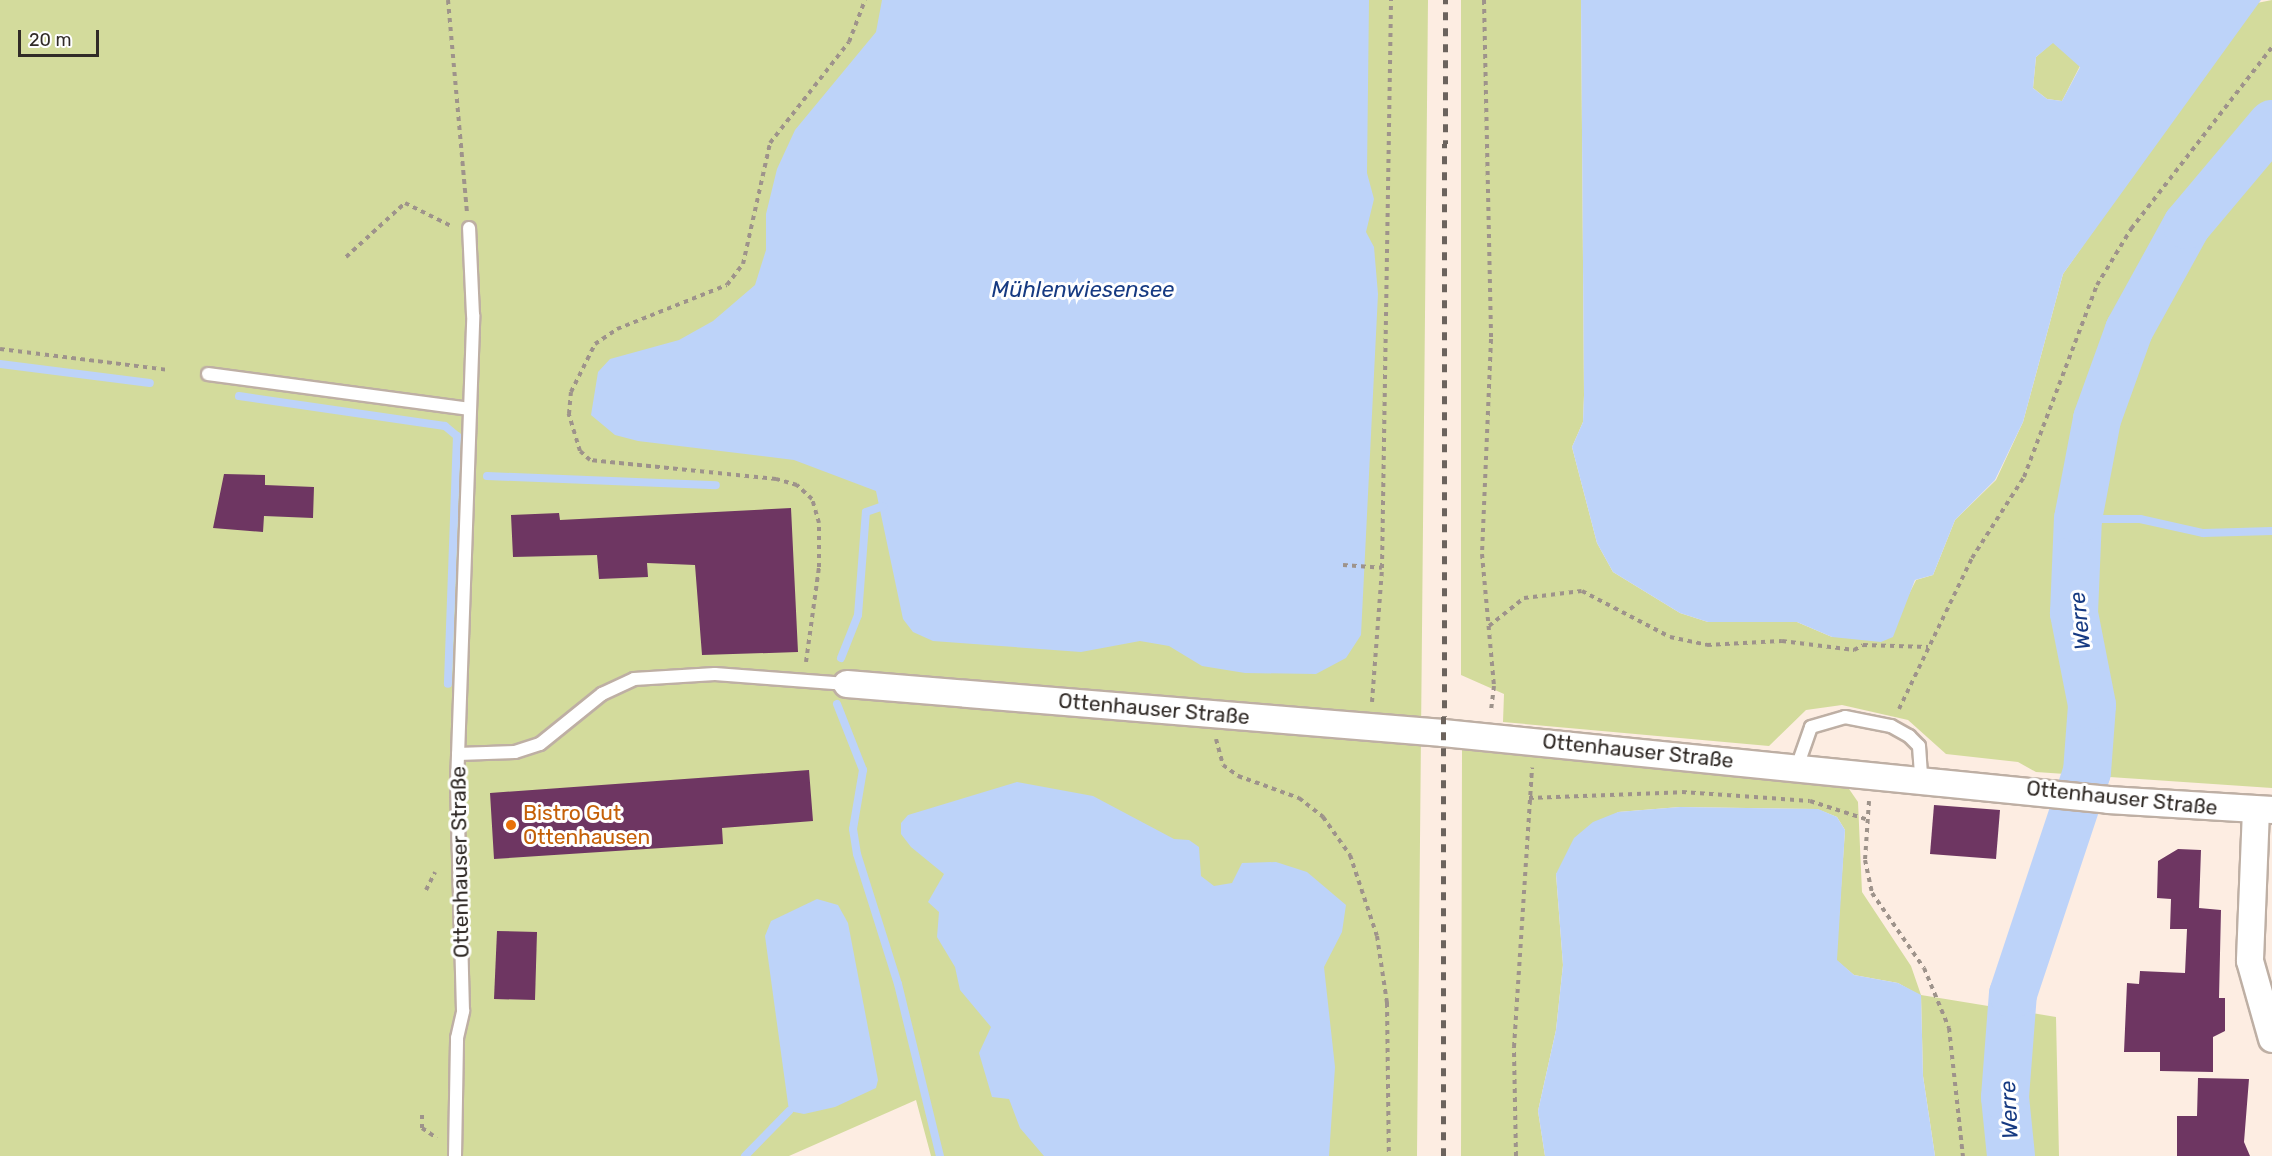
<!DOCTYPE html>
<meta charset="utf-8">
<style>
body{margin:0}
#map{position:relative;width:2272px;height:1156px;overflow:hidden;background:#fdede2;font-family:Rubik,sans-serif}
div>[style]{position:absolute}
.green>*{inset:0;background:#d3db9c}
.water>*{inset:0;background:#bdd3f9}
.stream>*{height:8px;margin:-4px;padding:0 4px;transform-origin:4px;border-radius:4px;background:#bdd3f9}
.river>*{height:48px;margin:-24px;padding:0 24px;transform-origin:24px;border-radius:24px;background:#bdd3f9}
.building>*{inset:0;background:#6e3662}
.path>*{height:4px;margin-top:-2px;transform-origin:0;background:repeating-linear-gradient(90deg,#9e938b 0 4.5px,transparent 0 9px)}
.roads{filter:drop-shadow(2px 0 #beafa4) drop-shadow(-2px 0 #beafa4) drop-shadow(0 2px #beafa4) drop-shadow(0 -2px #beafa4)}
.service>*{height:12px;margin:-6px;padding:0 6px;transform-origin:6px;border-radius:6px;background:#fff}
.minor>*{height:26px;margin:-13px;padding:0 13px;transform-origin:13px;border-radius:13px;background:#fff}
.rail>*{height:4.5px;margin-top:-2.25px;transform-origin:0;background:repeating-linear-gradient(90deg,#6c635d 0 8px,transparent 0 16px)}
.dots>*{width:16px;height:16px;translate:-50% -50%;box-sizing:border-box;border:3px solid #fff;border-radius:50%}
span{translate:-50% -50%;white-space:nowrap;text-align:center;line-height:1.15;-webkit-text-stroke:6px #fff;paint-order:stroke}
.street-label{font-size:21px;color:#312b27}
.food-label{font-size:21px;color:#c56008}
.left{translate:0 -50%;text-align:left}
.water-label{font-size:22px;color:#163a82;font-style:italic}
.scale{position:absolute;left:18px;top:30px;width:81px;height:27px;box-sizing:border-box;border:3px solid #312b27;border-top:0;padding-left:8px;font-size:18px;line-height:21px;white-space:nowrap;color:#312b27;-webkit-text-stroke:4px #fff;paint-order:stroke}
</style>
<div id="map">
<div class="green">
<i style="clip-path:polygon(0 0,1428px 0,1417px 1156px,931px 1156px,916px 1100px,789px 1156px,0 1156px)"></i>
<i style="clip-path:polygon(1461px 0,1581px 0,1584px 395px,1583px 422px,1572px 447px,1597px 543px,1613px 572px,1680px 613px,1708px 622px,1797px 622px,1832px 637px,1897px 618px,1916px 580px,1933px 575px,1955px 520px,1996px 480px,2023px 422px,2063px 274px,2220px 50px,2257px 3px,2272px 0,2272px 788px,2036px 772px,2018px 762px,1946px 754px,1908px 720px,1842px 705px,1806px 710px,1769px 746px,1503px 722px,1504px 694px,1461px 675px)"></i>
<i style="clip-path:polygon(2053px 42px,2080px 66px,2062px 101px,2047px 99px,2033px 88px,2036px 57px)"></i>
<i style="clip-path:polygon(1462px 750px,1847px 786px,1858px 802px,1862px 892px,1911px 966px,1921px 995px,2056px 1017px,2059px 1156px,1935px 1156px,1923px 1076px,1921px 996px,1898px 983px,1854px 975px,1836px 960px,1845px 830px,1837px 817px,1817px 809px,1680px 807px,1618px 812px,1556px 874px,1563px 965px,1556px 1030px,1538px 1111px,1545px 1156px,1461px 1156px)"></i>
</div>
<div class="water">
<i style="clip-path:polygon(882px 0,1369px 0,1367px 173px,1374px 199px,1366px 232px,1374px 247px,1378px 294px,1361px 635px,1346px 658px,1316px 674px,1245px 673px,1202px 666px,1169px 646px,1140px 641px,1081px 652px,933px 641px,913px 632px,903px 619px,876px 491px,794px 460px,638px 441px,615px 435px,591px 415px,598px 372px,610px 359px,679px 340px,713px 321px,755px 285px,766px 250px,766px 214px,777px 169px,795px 130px,876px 32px)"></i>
<i style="clip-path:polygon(evenodd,1581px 0,2261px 0,2063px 274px,2023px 422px,1995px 480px,1955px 520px,1933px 575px,1915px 580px,1893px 637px,1881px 642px,1832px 637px,1797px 622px,1708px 622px,1680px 613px,1613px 572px,1597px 543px,1572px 447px,1583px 422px,1584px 395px,1581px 0,2053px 43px,2080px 67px,2062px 101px,2047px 99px,2033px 88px,2036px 57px,2053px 43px)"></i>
<i style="clip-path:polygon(1017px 782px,1093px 796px,1174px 839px,1189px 840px,1199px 847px,1201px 876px,1214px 886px,1232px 883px,1242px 863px,1276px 862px,1307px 872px,1346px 905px,1342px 932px,1324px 967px,1335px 1067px,1329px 1156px,1044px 1156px,1020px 1128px,1009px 1099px,992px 1097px,979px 1053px,991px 1027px,960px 990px,955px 967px,937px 937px,939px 912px,928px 902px,944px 874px,911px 847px,901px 834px,901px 823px,908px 815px)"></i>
<i style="clip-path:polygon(1680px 807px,1818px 809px,1837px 817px,1845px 830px,1837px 960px,1854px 975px,1898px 983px,1921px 995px,1923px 1076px,1935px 1156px,1545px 1156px,1538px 1111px,1556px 1030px,1563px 965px,1556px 874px,1574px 838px,1593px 822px,1618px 812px)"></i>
<i style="clip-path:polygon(817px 899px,838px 905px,848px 923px,878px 1080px,876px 1088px,835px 1107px,804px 1114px,789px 1111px,765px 936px,771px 921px)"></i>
</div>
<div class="stream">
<i style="left:0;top:364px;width:151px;rotate:7.2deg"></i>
<i style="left:239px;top:396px;width:208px;rotate:8.3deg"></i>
<i style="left:445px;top:426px;width:16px;rotate:40deg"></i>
<i style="left:457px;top:436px;width:248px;rotate:92.1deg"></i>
<i style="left:487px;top:476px;width:229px;rotate:2.3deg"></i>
<i style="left:2078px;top:519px;width:62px"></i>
<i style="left:2140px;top:519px;width:65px;rotate:12.5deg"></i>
<i style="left:2203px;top:533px;width:69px;rotate:-1.7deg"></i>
<i style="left:841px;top:658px;width:46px;rotate:-68.4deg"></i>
<i style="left:858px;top:615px;width:103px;rotate:-85.6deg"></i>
<i style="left:866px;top:512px;width:18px;rotate:-19deg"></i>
<i style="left:837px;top:704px;width:71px;rotate:68.5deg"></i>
<i style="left:863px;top:770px;width:60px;rotate:99.6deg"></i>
<i style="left:853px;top:829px;width:25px;rotate:81deg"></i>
<i style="left:857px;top:854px;width:136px;rotate:72.5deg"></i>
<i style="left:898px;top:984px;width:177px;rotate:76.3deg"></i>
<i style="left:745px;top:1156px;width:63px;rotate:-45.6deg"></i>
</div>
<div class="river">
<i style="left:2011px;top:1156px;width:59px;rotate:-95.8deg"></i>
<i style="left:2005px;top:1097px;width:103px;rotate:-85.6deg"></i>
<i style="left:2013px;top:994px;width:234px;rotate:-71.6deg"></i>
<i style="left:2087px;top:772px;width:67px;rotate:-85.7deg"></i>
<i style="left:2092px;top:705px;width:94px;rotate:-101.1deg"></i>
<i style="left:2074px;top:613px;width:94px;rotate:-87.6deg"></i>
<i style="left:2078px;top:519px;width:102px;rotate:-79.2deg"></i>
<i style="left:2097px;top:419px;width:95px;rotate:-70.2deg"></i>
<i style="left:2129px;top:330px;width:120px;rotate:-61.1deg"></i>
<i style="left:2187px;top:225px;width:132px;rotate:-49.9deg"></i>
</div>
<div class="building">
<i style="clip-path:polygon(224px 474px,265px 475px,265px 485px,314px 487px,313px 518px,264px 516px,263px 532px,213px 528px)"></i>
<i style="clip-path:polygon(791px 508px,798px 652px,702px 655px,695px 565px,647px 563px,648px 577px,599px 579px,597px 555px,513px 557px,511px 515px,559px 513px,560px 520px)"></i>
<i style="clip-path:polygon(809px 770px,813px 821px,722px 828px,723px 844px,494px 859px,490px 793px)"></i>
<i style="clip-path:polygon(1934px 805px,2000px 810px,1996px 859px,1930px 854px)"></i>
<i style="clip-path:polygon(2178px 849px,2201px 850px,2199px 908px,2221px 910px,2219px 998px,2225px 998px,2225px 1031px,2213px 1037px,2213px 1072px,2160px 1071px,2160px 1052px,2124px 1052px,2127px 983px,2139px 984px,2140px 971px,2185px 973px,2187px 929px,2170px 929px,2171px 899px,2157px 898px,2158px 861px)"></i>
<i style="clip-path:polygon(497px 931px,537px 932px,535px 1000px,494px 999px)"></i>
<i style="clip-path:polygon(2198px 1078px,2249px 1079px,2244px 1142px,2250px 1156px,2177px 1156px,2177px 1116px,2197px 1116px)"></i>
</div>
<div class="path">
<i style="left:448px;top:0;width:212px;rotate:84.9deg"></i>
<i style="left:1484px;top:0;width:339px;rotate:88.8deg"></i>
<i style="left:1491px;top:339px;width:215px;rotate:92.4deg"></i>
<i style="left:1482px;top:554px;width:133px;rotate:84.8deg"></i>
<i style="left:1494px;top:686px;width:26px;rotate:97deg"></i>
<i style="left:346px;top:257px;width:80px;rotate:-42.5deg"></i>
<i style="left:405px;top:203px;width:51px;rotate:26.6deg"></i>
<i style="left:0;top:349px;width:169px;rotate:7.1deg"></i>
<i style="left:1343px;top:565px;width:39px;rotate:4deg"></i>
<i style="left:1489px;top:626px;width:45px;rotate:-38.7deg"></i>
<i style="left:1524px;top:598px;width:58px;rotate:-6.9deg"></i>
<i style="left:1582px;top:591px;width:99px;rotate:27.6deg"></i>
<i style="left:1670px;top:637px;width:38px;rotate:12deg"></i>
<i style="left:1707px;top:645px;width:75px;rotate:-3.1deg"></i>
<i style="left:1782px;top:641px;width:73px;rotate:7.1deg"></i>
<i style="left:1854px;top:650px;width:10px;rotate:-29deg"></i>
<i style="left:1863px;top:645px;width:65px;rotate:1.8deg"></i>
<i style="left:806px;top:662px;width:96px;rotate:-82.2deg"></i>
<i style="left:819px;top:567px;width:44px;rotate:-90deg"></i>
<i style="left:819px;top:523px;width:25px;rotate:-106deg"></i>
<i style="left:812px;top:499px;width:21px;rotate:-137deg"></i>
<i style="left:797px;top:485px;width:22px;rotate:-164deg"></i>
<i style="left:776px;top:479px;width:187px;rotate:-174.2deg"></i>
<i style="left:590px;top:460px;width:13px;rotate:-138deg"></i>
<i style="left:580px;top:451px;width:39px;rotate:-107deg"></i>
<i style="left:569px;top:414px;width:22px;rotate:-85deg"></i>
<i style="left:571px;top:392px;width:54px;rotate:-63.4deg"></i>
<i style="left:595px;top:344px;width:27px;rotate:-34deg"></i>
<i style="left:617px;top:329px;width:118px;rotate:-21.8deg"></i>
<i style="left:727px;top:285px;width:26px;rotate:-53deg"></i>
<i style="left:743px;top:264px;width:124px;rotate:-77.4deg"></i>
<i style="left:770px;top:143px;width:128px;rotate:-52deg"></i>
<i style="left:849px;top:42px;width:45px;rotate:-69.1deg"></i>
<i style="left:1372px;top:702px;width:134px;rotate:-85.7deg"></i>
<i style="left:1382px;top:568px;width:568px;rotate:-89.09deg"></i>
<i style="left:1899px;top:709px;width:168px;rotate:-64.2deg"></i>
<i style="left:1972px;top:558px;width:96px;rotate:-57.3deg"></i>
<i style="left:2024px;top:477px;width:205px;rotate:-69.2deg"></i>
<i style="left:2097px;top:285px;width:66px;rotate:-58.7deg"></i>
<i style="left:2131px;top:229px;width:230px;rotate:-52.2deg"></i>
<i style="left:1216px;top:739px;width:27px;rotate:75deg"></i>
<i style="left:1223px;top:765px;width:19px;rotate:36deg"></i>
<i style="left:1238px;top:776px;width:65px;rotate:19.8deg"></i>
<i style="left:1299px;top:798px;width:31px;rotate:38deg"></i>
<i style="left:1323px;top:817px;width:47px;rotate:54.6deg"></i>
<i style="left:1350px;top:855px;width:85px;rotate:71.6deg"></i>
<i style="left:1377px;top:936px;width:68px;rotate:81.5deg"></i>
<i style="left:1387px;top:1003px;width:153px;rotate:89.3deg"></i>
<i style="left:1529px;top:798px;width:153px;rotate:-2.2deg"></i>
<i style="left:1682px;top:792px;width:128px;rotate:4deg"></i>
<i style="left:1810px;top:801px;width:61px;rotate:18.1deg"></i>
<i style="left:1869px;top:801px;width:59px;rotate:93.9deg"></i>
<i style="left:1865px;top:860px;width:34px;rotate:78deg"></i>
<i style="left:1872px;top:893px;width:91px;rotate:55.3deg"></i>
<i style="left:1924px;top:968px;width:65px;rotate:67.4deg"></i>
<i style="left:1949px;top:1028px;width:129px;rotate:83.8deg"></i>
<i style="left:426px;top:890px;width:20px;rotate:-63deg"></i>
<i style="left:422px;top:1115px;width:13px;rotate:90deg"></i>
<i style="left:422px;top:1128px;width:18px;rotate:34deg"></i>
<i style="left:1516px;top:1156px;width:109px;rotate:-91.1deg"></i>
<i style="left:1514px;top:1047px;width:280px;rotate:-86.3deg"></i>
</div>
<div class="roads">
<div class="service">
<i style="left:208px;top:374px;width:264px;rotate:7.6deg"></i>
<i style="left:458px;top:754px;width:57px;rotate:-2deg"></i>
<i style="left:515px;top:752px;width:26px;rotate:-18deg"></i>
<i style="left:540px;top:744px;width:80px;rotate:-38.9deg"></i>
<i style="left:602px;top:694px;width:35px;rotate:-25deg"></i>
<i style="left:634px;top:679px;width:81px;rotate:-3.5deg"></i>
<i style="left:715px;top:674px;width:132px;rotate:4.3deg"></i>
<i style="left:1797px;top:767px;width:42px;rotate:-70.7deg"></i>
<i style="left:1811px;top:727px;width:35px;rotate:-16deg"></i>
<i style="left:1845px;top:717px;width:47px;rotate:11.1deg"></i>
<i style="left:1891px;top:726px;width:21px;rotate:29deg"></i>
<i style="left:1909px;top:736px;width:14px;rotate:45deg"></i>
<i style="left:1919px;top:746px;width:32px;rotate:86deg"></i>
<i style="left:455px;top:1156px;width:118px;rotate:-89deg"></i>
<i style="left:457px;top:1038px;width:28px;rotate:-77deg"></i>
<i style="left:463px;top:1011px;width:227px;rotate:-91.5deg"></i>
<i style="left:457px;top:784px;width:469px;rotate:-88deg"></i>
<i style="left:473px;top:315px;width:87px;rotate:-92.6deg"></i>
</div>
<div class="minor">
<i style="left:847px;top:684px;width:598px;rotate:4.7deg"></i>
<i style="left:1443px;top:733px;width:669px;rotate:5.74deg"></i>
<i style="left:2109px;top:800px;width:163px;rotate:3.5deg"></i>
<i style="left:2256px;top:810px;width:151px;rotate:92.3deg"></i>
<i style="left:2250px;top:961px;width:81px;rotate:74.2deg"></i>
</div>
</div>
<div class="rail">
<i style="left:1443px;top:1156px;width:1156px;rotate:-89.9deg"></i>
</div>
<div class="dots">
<i style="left:511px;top:825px;background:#e8710a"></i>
</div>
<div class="street-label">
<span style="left:1154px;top:709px;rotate:5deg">Ottenhauser Straße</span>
<span style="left:1638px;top:751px;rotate:6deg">Ottenhauser Straße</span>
<span style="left:2122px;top:798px;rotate:6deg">Ottenhauser Straße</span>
<span style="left:460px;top:862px;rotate:-91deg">Ottenhauser Straße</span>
</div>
<div class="food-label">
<span class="left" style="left:523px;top:825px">Bistro Gut<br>Ottenhausen</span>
</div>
<div class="water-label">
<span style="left:1083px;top:290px">Mühlenwiesensee</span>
<span style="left:2080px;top:621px;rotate:-96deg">Werre</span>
<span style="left:2009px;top:1110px;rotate:-93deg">Werre</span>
</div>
<div class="scale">20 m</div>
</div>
